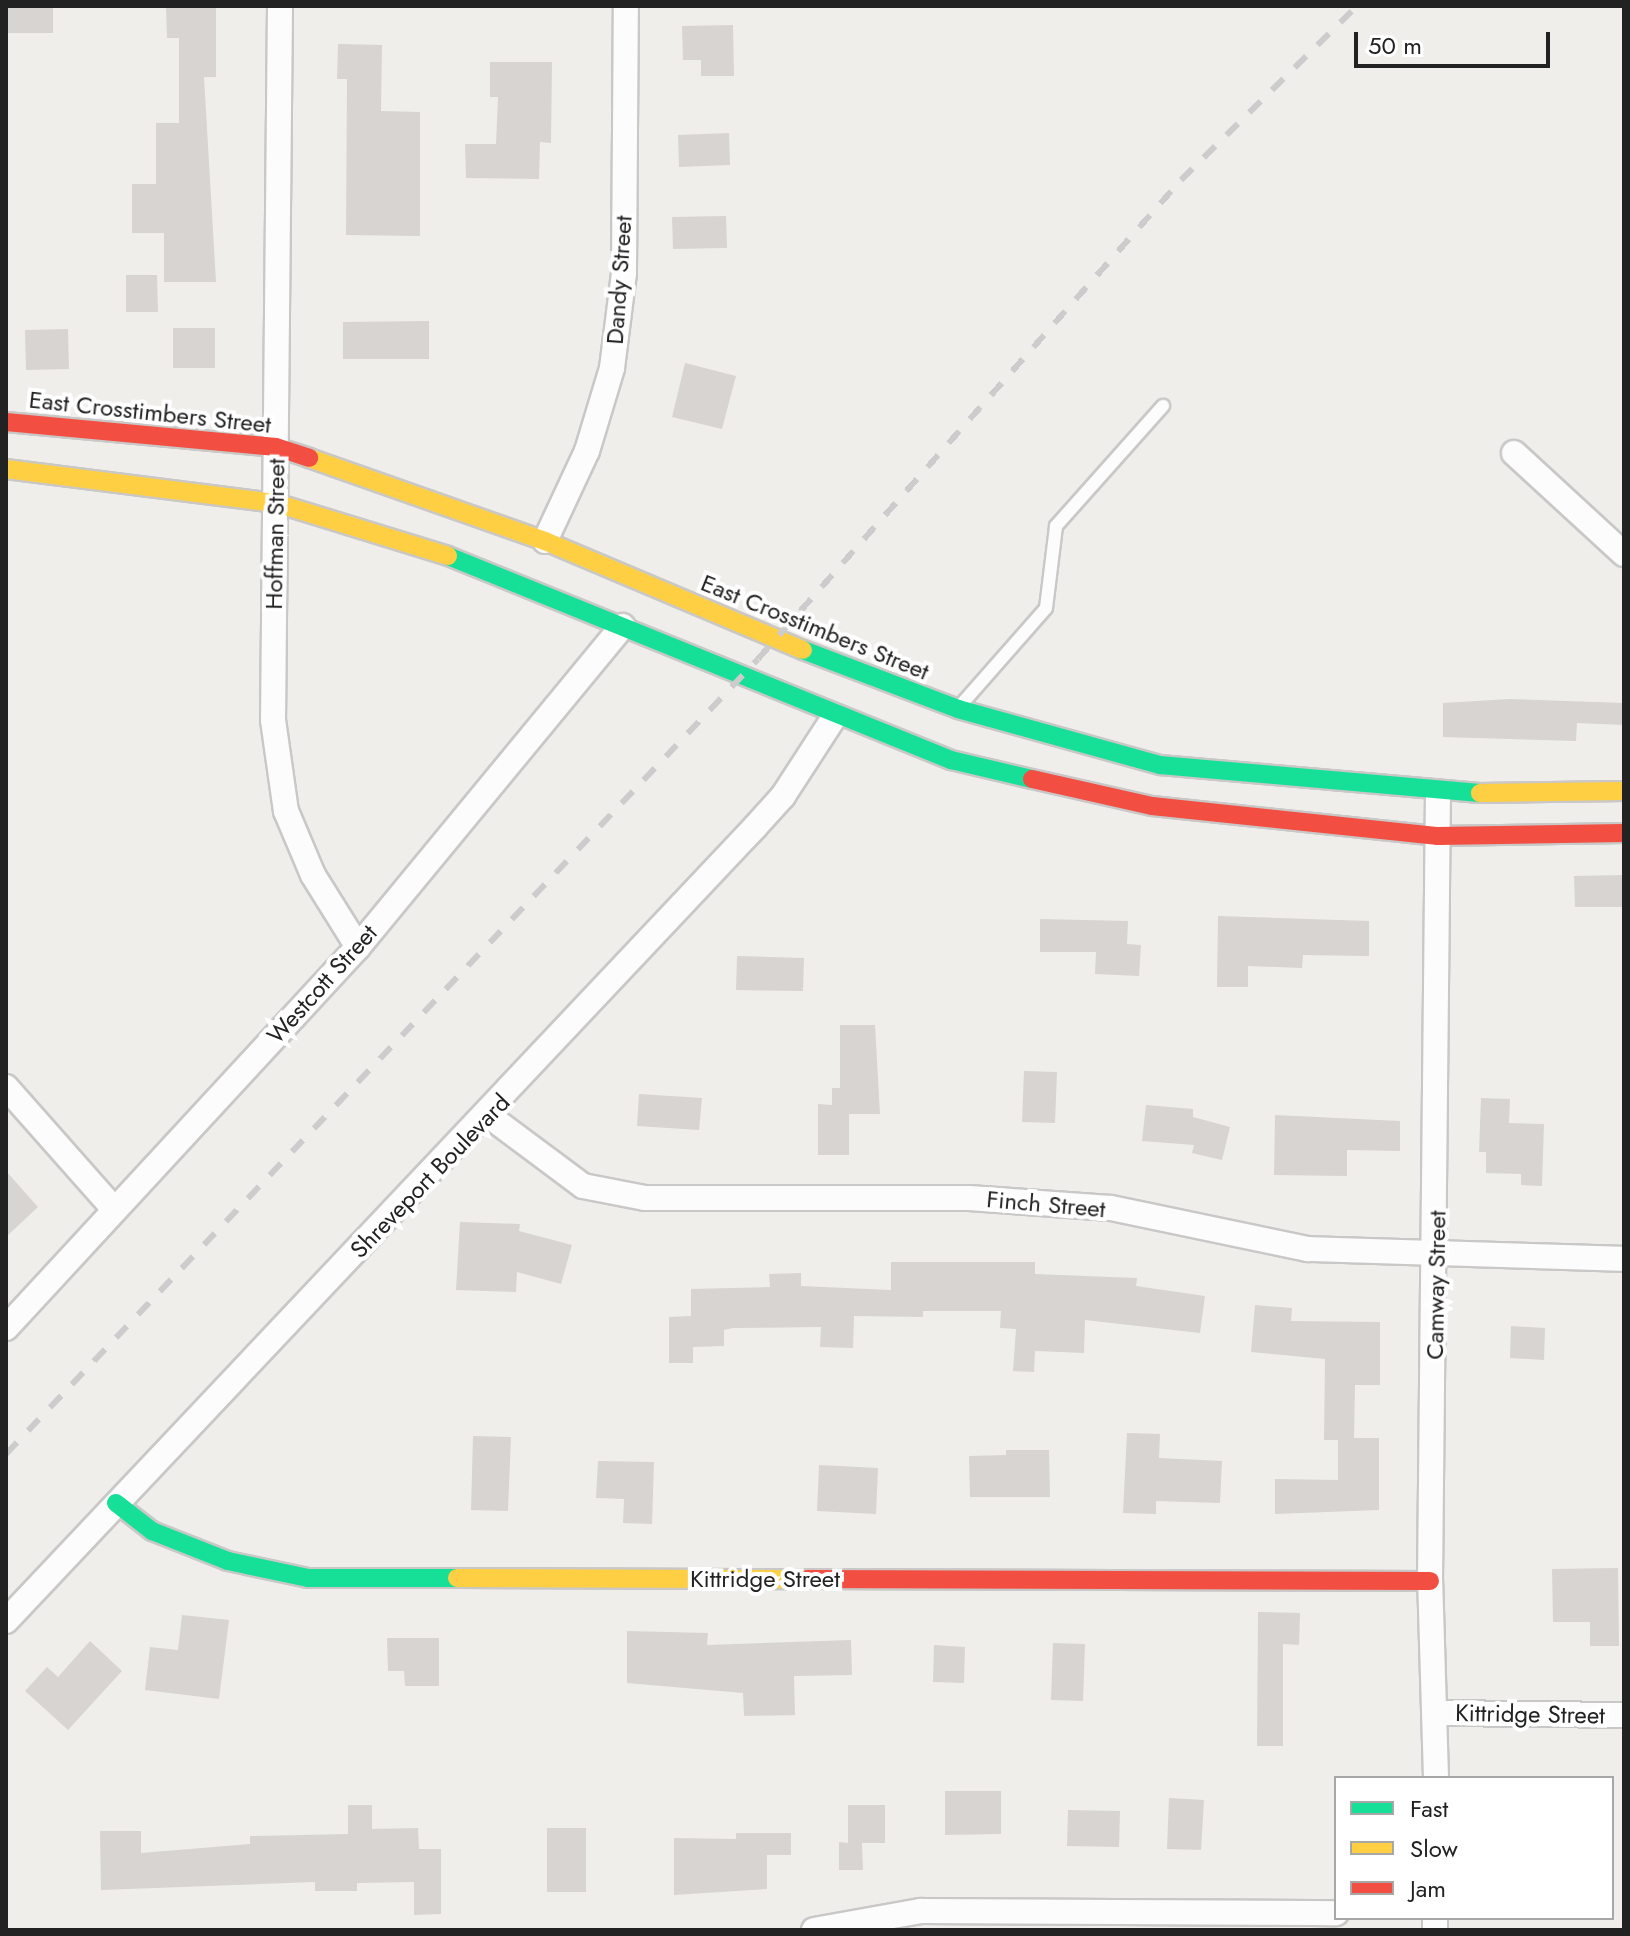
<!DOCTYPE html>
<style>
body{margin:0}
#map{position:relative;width:1630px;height:1936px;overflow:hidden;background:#f0eeeb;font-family:Jost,sans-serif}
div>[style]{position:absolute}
.building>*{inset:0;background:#d7d4d2}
.roads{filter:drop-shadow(2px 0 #c9c8c7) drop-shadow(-2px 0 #c9c8c7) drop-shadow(0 2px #c9c8c7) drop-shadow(0 -2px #c9c8c7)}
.lane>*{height:12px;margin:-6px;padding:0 6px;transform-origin:6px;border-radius:6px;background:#fdfcfc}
.street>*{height:24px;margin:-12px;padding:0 12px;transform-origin:12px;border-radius:12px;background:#fdfcfc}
.fast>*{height:18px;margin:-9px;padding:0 9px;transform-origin:9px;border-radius:9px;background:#16e098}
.slow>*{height:18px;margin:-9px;padding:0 9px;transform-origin:9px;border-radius:9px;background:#ffcf43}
.jam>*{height:18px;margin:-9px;padding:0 9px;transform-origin:9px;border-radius:9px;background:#f24e42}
.rail>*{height:6px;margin-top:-3px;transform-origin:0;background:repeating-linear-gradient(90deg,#ccc 0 16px,transparent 0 32px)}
span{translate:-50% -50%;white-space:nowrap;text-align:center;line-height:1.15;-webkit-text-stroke:8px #fff;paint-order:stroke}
.street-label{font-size:24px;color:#222}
.frame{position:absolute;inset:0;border:8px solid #222;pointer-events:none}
.legend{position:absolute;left:1334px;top:1776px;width:280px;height:144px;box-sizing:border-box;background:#fff;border:2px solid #a7a7a7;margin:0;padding:10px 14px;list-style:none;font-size:24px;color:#222}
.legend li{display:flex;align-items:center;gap:16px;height:40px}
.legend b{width:40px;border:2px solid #a7a7a7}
.scale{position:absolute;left:1354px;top:32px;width:196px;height:36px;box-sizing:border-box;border:4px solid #222;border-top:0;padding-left:10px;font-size:24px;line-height:28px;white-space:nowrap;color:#222;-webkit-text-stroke:6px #fff;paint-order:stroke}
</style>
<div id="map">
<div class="building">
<i style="clip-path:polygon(6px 6px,53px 6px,53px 33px,6px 33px)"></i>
<i style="clip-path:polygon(166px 6px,216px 6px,216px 77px,204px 77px,216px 282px,164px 282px,164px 233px,132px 233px,132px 184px,156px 184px,156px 123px,179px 123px,179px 38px,167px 38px)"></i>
<i style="clip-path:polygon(733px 25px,734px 76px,701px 76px,701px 60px,683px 60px,682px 26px)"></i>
<i style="clip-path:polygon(338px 44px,382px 45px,381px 111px,420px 112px,420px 236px,346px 235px,347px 79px,337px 79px)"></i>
<i style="clip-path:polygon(490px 62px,552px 62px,551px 143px,540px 142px,539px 179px,466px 178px,465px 144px,496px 144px,498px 97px,490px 97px)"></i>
<i style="clip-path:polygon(729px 133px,730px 165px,679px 167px,678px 135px)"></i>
<i style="clip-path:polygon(726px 216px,727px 248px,673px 249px,672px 217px)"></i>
<i style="clip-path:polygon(126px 275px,157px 275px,158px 312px,126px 312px)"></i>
<i style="clip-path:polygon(429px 321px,429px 359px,343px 359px,343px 322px)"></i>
<i style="clip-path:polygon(173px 328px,215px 328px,215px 368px,173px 368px)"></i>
<i style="clip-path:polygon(68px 329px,69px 369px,26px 370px,25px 330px)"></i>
<i style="clip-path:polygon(685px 363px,736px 376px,722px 429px,672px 417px)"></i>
<i style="clip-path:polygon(1510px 699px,1624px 703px,1624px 725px,1577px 723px,1576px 741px,1443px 737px,1443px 703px)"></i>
<i style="clip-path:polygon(1624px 875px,1624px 907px,1575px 907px,1574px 876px)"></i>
<i style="clip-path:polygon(1218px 916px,1369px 921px,1369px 956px,1303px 955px,1302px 968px,1248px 966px,1248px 987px,1217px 987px)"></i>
<i style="clip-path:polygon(1040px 919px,1128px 921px,1127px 944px,1141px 945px,1139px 976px,1095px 974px,1096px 952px,1040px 952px)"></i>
<i style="clip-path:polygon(737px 956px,804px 958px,803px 991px,736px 990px)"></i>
<i style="clip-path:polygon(840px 1025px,875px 1025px,880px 1114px,849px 1114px,849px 1155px,818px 1155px,818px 1104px,832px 1105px,832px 1088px,840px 1088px)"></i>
<i style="clip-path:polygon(1024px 1071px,1057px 1072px,1055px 1123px,1022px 1122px)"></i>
<i style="clip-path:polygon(639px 1094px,702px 1098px,699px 1130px,637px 1126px)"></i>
<i style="clip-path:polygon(1481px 1098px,1510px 1099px,1509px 1123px,1544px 1124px,1542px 1186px,1521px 1185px,1521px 1174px,1486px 1173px,1486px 1152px,1479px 1152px)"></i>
<i style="clip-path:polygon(1146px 1105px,1193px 1109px,1193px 1117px,1230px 1127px,1222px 1160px,1192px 1153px,1194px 1145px,1142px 1141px)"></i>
<i style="clip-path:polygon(1275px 1115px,1400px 1121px,1400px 1151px,1347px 1150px,1347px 1176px,1274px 1175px)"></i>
<i style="clip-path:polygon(6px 1171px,38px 1207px,6px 1237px)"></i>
<i style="clip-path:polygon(460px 1222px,520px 1224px,519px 1231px,572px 1245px,561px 1284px,517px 1272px,516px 1292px,456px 1290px)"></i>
<i style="clip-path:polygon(891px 1262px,1035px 1262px,1035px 1274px,1137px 1278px,1136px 1286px,1205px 1296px,1200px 1333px,1085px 1320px,1084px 1353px,1035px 1351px,1034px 1372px,1013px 1371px,1016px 1329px,1000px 1328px,1001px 1311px,923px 1311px,923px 1317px,854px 1316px,853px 1348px,820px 1347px,821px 1327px,733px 1328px,724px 1330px,724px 1346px,693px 1347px,693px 1363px,669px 1363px,669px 1317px,691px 1316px,691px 1289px,770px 1287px,769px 1274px,801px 1273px,801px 1286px,891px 1290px)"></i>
<i style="clip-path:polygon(1255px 1305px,1292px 1308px,1291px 1321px,1380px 1322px,1380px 1385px,1355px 1385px,1354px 1438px,1379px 1438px,1379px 1510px,1275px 1514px,1275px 1479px,1338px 1480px,1338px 1440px,1324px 1440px,1325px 1359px,1251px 1352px)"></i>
<i style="clip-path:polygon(1511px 1326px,1545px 1328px,1544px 1360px,1510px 1358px)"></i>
<i style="clip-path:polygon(1127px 1433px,1160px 1434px,1159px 1458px,1222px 1461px,1220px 1503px,1156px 1501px,1156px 1514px,1123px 1513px)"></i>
<i style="clip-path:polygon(473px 1436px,511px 1437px,508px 1511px,471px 1510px)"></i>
<i style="clip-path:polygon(1006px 1450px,1049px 1450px,1050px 1497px,970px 1497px,969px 1456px,1006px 1455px)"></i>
<i style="clip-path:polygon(598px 1461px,654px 1462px,652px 1524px,623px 1523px,624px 1499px,596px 1498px)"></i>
<i style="clip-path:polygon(819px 1465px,878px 1468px,876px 1514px,817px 1511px)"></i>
<i style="clip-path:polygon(1618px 1568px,1619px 1646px,1590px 1646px,1590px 1622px,1553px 1622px,1552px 1569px)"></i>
<i style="clip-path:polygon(1258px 1612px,1300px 1613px,1299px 1645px,1283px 1644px,1283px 1746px,1257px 1746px)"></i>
<i style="clip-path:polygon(182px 1615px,229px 1620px,219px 1699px,145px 1690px,150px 1647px,178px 1650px)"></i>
<i style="clip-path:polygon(627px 1631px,708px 1633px,707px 1645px,851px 1640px,852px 1675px,794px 1676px,795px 1715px,744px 1716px,743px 1693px,627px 1683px)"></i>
<i style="clip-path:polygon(387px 1638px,439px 1638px,439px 1686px,405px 1686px,404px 1671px,388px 1671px)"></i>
<i style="clip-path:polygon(90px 1641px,122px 1671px,68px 1730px,25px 1691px,47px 1667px,58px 1677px)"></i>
<i style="clip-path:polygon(1053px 1643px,1085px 1644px,1083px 1701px,1051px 1700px)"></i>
<i style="clip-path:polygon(934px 1645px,965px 1647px,964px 1683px,933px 1682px)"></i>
<i style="clip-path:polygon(945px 1791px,1001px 1791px,1001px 1834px,945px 1835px)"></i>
<i style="clip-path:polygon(1169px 1798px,1204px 1800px,1201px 1850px,1167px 1849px)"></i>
<i style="clip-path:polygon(348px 1805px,372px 1805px,372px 1829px,418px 1828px,419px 1849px,441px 1849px,441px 1914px,414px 1915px,414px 1882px,357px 1883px,357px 1891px,315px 1891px,315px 1882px,101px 1890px,100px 1831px,141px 1831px,141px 1853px,250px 1844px,250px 1836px,348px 1834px)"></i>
<i style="clip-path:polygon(848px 1805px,885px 1805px,885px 1843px,862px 1843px,863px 1870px,839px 1870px,839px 1842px,848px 1843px)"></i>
<i style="clip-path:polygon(1068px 1810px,1120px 1811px,1119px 1847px,1067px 1846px)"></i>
<i style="clip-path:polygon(547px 1828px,586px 1828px,586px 1892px,547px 1892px)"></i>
<i style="clip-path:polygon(736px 1833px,791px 1833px,791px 1855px,767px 1855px,767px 1889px,674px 1895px,674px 1838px,736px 1839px)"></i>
</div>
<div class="roads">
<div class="lane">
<i style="left:960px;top:706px;width:130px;rotate:-48.7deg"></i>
<i style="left:1046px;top:608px;width:83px;rotate:-83deg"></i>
<i style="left:1056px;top:526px;width:161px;rotate:-48.3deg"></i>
</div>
<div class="street">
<i style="left:280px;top:6px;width:714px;rotate:90.56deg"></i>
<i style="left:273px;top:720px;width:92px;rotate:81.9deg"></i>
<i style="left:286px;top:811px;width:69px;rotate:67.1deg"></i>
<i style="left:313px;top:875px;width:85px;rotate:58deg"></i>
<i style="left:1514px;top:453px;width:149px;rotate:42.6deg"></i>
<i style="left:545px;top:541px;width:99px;rotate:-65deg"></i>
<i style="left:587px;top:451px;width:87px;rotate:-73.2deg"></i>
<i style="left:612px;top:368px;width:96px;rotate:-82.8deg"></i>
<i style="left:624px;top:273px;width:267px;rotate:-89.6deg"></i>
<i style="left:6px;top:1087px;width:164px;rotate:48.5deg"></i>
<i style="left:489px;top:1116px;width:117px;rotate:36.7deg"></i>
<i style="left:583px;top:1186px;width:63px;rotate:11deg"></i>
<i style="left:645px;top:1198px;width:324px"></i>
<i style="left:969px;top:1198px;width:142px;rotate:4deg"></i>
<i style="left:1111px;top:1208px;width:201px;rotate:11.8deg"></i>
<i style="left:1308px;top:1249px;width:316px;rotate:1.8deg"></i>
<i style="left:6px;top:1328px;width:519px;rotate:-47.27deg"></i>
<i style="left:358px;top:947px;width:416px;rotate:-50.5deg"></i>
<i style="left:6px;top:1621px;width:1092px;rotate:-46.67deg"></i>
<i style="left:755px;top:827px;width:42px;rotate:-47.9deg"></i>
<i style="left:783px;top:796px;width:95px;rotate:-57deg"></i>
<i style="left:1436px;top:1713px;width:188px;rotate:0.6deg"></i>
<i style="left:1436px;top:1778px;width:197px;rotate:-91.7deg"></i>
<i style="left:1430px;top:1581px;width:788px;rotate:-89.42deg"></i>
<i style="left:814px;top:1930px;width:109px;rotate:-10.1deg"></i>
<i style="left:921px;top:1911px;width:415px;rotate:0.3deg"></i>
<i style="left:1435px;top:1930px;width:12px;rotate:-90deg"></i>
</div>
<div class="fast">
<i style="left:448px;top:556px;width:543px;rotate:22.08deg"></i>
<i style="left:951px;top:760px;width:83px;rotate:13.2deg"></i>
<i style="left:803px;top:650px;width:166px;rotate:20.8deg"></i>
<i style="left:958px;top:709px;width:210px;rotate:15.5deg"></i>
<i style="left:1160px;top:765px;width:321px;rotate:5deg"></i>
<i style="left:116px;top:1503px;width:46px;rotate:37.9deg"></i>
<i style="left:152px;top:1531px;width:82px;rotate:21.5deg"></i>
<i style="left:228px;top:1561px;width:82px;rotate:12deg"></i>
<i style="left:308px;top:1578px;width:149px"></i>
</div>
<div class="slow">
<i style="left:309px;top:458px;width:250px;rotate:19.4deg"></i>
<i style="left:545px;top:541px;width:280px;rotate:22.9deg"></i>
<i style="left:6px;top:469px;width:272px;rotate:7.2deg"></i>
<i style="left:276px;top:503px;width:180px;rotate:17.1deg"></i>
<i style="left:1480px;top:793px;width:144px;rotate:-0.8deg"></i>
<i style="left:457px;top:1578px;width:350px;rotate:0.2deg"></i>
</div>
<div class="jam">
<i style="left:6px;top:422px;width:271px;rotate:5.3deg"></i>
<i style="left:276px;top:447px;width:35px;rotate:18deg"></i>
<i style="left:1032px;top:779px;width:123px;rotate:12.7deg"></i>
<i style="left:1152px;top:806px;width:288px;rotate:6deg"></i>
<i style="left:1438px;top:836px;width:186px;rotate:-0.9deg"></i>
<i style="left:807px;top:1579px;width:623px;rotate:0.18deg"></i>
</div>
</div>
<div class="rail">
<i style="left:6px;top:1454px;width:1094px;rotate:-46.59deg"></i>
<i style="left:758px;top:659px;width:639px;rotate:-48.55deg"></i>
<i style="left:1181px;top:180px;width:247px;rotate:-44.7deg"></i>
</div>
<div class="street-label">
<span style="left:619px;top:280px;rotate:-86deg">Dandy Street</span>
<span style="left:150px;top:412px;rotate:6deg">East Crosstimbers Street</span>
<span style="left:275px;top:534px;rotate:-89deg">Hoffman Street</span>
<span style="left:815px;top:627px;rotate:22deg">East Crosstimbers Street</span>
<span style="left:322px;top:984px;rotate:-48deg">Westcott Street</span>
<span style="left:430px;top:1176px;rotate:-46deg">Shreveport Boulevard</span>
<span style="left:1046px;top:1204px;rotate:5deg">Finch Street</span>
<span style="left:1436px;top:1285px;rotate:-89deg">Camway Street</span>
<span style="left:765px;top:1579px">Kittridge Street</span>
<span style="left:1530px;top:1714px;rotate:1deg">Kittridge Street</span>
</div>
<div class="frame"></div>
<ul class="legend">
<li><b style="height:10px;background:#16e098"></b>Fast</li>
<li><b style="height:10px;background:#ffcf43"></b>Slow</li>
<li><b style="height:10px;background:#f24e42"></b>Jam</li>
</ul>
<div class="scale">50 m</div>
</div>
